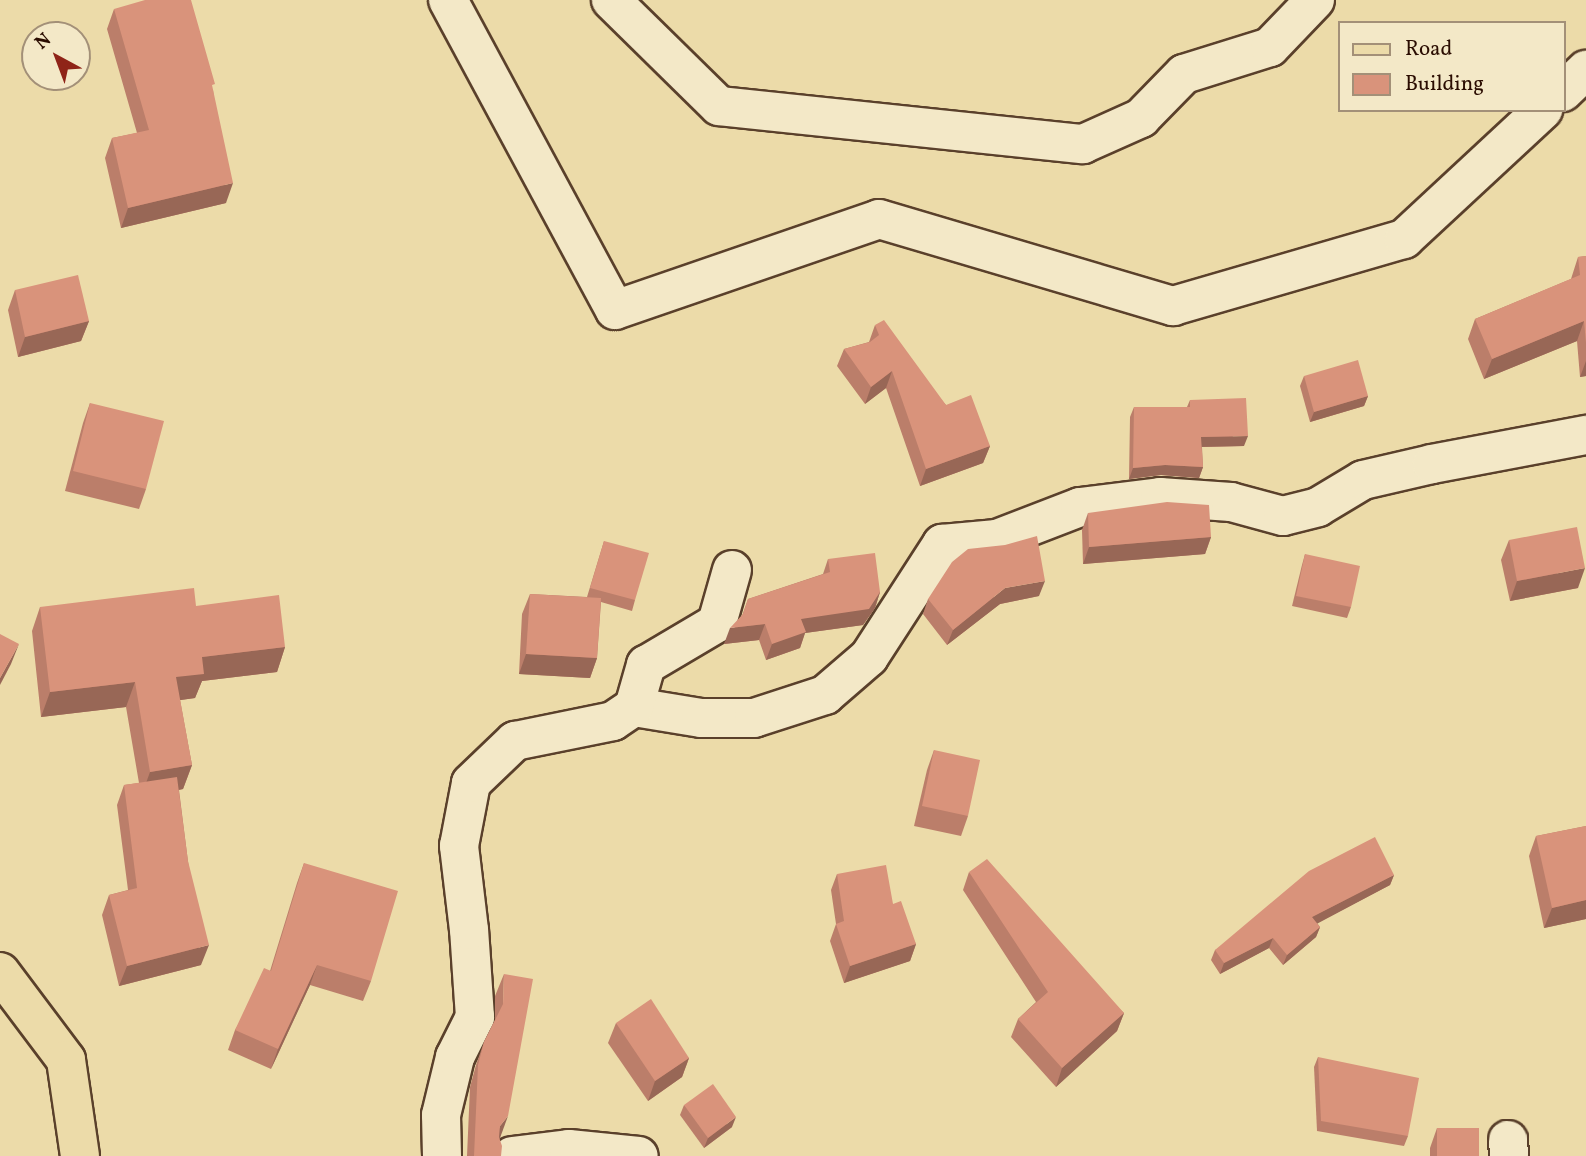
<!DOCTYPE html>
<style>
body{margin:0}
#map{position:relative;width:1586px;height:1156px;overflow:hidden;background:#ecdba9;font-family:Vollkorn,serif}
div>[style]{position:absolute}
.roads{filter:drop-shadow(2px 0 #5a402b) drop-shadow(-2px 0 #5a402b) drop-shadow(0 2px #5a402b) drop-shadow(0 -2px #5a402b)}
.minor>*{height:38px;margin:-19px;padding:0 19px;transform-origin:19px;border-radius:19px;background:#f3e8c7}
.major>*{height:38px;margin:-19px;padding:0 19px;transform-origin:19px;border-radius:19px;background:#ecdba9}
.wall>*{inset:0;background:#bb7e6a}
.shaded-wall>*{inset:0;background:#986756}
.building>*{inset:0;background:#d9937b}
span{translate:-50% -50%;white-space:nowrap;text-align:center;line-height:1.15;-webkit-text-stroke:5px #f3e8c7;paint-order:stroke}
.legend{position:absolute;left:1338px;top:21px;width:228px;height:91px;box-sizing:border-box;background:#f3e8c7;border:2px solid #a39078;margin:0;padding:9px 12px;list-style:none;font-size:21px;color:#2a0c01}
.legend li{display:flex;align-items:center;gap:14px;height:35px}
.legend b{width:35px;border:2px solid #a39078}
.north{position:absolute;left:21px;top:21px;width:70px;height:70px;box-sizing:border-box;background:#f3e8c7;border:2px solid #a39078;border-radius:50%;rotate:319deg;font-size:19px;font-weight:700;line-height:28px;text-align:center;color:#2a0c01}
.north::after{content:'';display:block;margin:auto;width:24px;height:32px;background:#8f2418;clip-path:polygon(50% 0,100% 100%,50% 72%,0 100%)}
</style>
<div id="map">
<div class="roads">
<div class="minor">
<i style="left:448px;top:0;width:352px;rotate:61.7deg"></i>
<i style="left:615px;top:310px;width:279px;rotate:-19deg"></i>
<i style="left:879px;top:219px;width:307px;rotate:16.5deg"></i>
<i style="left:1173px;top:306px;width:241px;rotate:-16.2deg"></i>
<i style="left:1404px;top:239px;width:190px;rotate:-42.9deg"></i>
<i style="left:611px;top:0;width:151px;rotate:44.5deg"></i>
<i style="left:719px;top:106px;width:366px;rotate:6deg"></i>
<i style="left:1083px;top:144px;width:64px;rotate:-24.1deg"></i>
<i style="left:1141px;top:118px;width:62px;rotate:-45.7deg"></i>
<i style="left:1184px;top:74px;width:90px;rotate:-17.4deg"></i>
<i style="left:1270px;top:47px;width:65px;rotate:-46.2deg"></i>
<i style="left:1563px;top:92px;width:32px;rotate:-44deg"></i>
<i style="left:634px;top:707px;width:68px;rotate:9.3deg"></i>
<i style="left:701px;top:718px;width:53px"></i>
<i style="left:754px;top:718px;width:75px;rotate:-17.9deg"></i>
<i style="left:825px;top:695px;width:58px;rotate:-40.8deg"></i>
<i style="left:869px;top:657px;width:135px;rotate:-57.1deg"></i>
<i style="left:942px;top:544px;width:55px;rotate:-5.2deg"></i>
<i style="left:997px;top:539px;width:89px;rotate:-21.1deg"></i>
<i style="left:1080px;top:507px;width:81px;rotate:-7.1deg"></i>
<i style="left:1160px;top:497px;width:71px;rotate:4deg"></i>
<i style="left:1231px;top:502px;width:54px;rotate:15.1deg"></i>
<i style="left:1283px;top:516px;width:36px;rotate:-14deg"></i>
<i style="left:1318px;top:507px;width:52px;rotate:-31deg"></i>
<i style="left:1363px;top:480px;width:71px;rotate:-13.1deg"></i>
<i style="left:1432px;top:464px;width:157px;rotate:-10.7deg"></i>
<i style="left:1508px;top:1140px;width:16px;rotate:86deg"></i>
<i style="left:442px;top:1156px;width:41px;rotate:-91.4deg"></i>
<i style="left:441px;top:1115px;width:60px;rotate:-76.4deg"></i>
<i style="left:455px;top:1057px;width:45px;rotate:-63.4deg"></i>
<i style="left:475px;top:1017px;width:87px;rotate:-93.9deg"></i>
<i style="left:469px;top:930px;width:85px;rotate:-96.8deg"></i>
<i style="left:459px;top:846px;width:64px;rotate:-79.2deg"></i>
<i style="left:471px;top:783px;width:61px;rotate:-43.7deg"></i>
<i style="left:515px;top:741px;width:100px;rotate:-11.5deg"></i>
<i style="left:613px;top:721px;width:25px;rotate:-34deg"></i>
<i style="left:634px;top:707px;width:44px;rotate:-74.1deg"></i>
<i style="left:646px;top:665px;width:82px;rotate:-30.6deg"></i>
<i style="left:717px;top:623px;width:55px;rotate:-74.2deg"></i>
<i style="left:512px;top:1156px;width:57px;rotate:-7deg"></i>
<i style="left:569px;top:1149px;width:70px;rotate:5.7deg"></i>
</div>
<div class="major">
<i style="left:0;top:972px;width:110px;rotate:53.1deg"></i>
<i style="left:66px;top:1060px;width:97px;rotate:81.7deg"></i>
</div>
</div>
<div class="wall">
<i style="clip-path:polygon(114px 9px,213px 90px,226px 203px,121px 228px,105px 158px,112px 138px,137px 133px,107px 29px)"></i>
<i style="clip-path:polygon(1586px 256px,1586px 376px,1580px 377px,1577px 341px,1484px 379px,1468px 339px,1475px 319px,1571px 279px,1578px 257px)"></i>
<i style="clip-path:polygon(15px 290px,89px 321px,81px 341px,18px 357px,8px 310px)"></i>
<i style="clip-path:polygon(875px 325px,946px 405px,990px 446px,983px 463px,920px 486px,886px 388px,865px 404px,837px 366px,844px 349px,869px 342px)"></i>
<i style="clip-path:polygon(1304px 376px,1368px 396px,1364px 406px,1310px 422px,1300px 386px)"></i>
<i style="clip-path:polygon(1190px 400px,1244px 446px,1202px 447px,1203px 467px,1199px 478px,1161px 475px,1129px 479px,1130px 417px,1134px 407px,1187px 407px)"></i>
<i style="clip-path:polygon(90px 403px,146px 489px,139px 509px,65px 491px,83px 423px)"></i>
<i style="clip-path:polygon(1088px 513px,1211px 537px,1205px 554px,1083px 564px,1082px 530px)"></i>
<i style="clip-path:polygon(1509px 540px,1578px 588px,1510px 601px,1501px 560px)"></i>
<i style="clip-path:polygon(604px 541px,635px 600px,632px 611px,601px 602px,597px 658px,590px 678px,519px 674px,522px 614px,530px 594px,587px 597px)"></i>
<i style="clip-path:polygon(1305px 554px,1351px 607px,1347px 618px,1292px 606px,1302px 565px)"></i>
<i style="clip-path:polygon(828px 559px,880px 592px,875px 608px,863px 625px,805px 633px,800px 648px,766px 660px,759px 640px,724px 644px,742px 616px,748px 599px,823px 574px)"></i>
<i style="clip-path:polygon(1039px 596px,1000px 604px,947px 645px,923px 614px,928px 599px)"></i>
<i style="clip-path:polygon(196px 606px,285px 647px,277px 672px,202px 681px,195px 698px,180px 700px,192px 765px,183px 789px,179px 790px,201px 965px,119px 986px,102px 915px,109px 895px,128px 890px,117px 805px,124px 785px,139px 783px,126px 707px,41px 717px,32px 631px,40px 607px)"></i>
<i style="clip-path:polygon(934px 750px,968px 816px,961px 836px,914px 826px,927px 770px)"></i>
<i style="clip-path:polygon(1586px 826px,1586px 919px,1544px 928px,1529px 856px,1536px 836px)"></i>
<i style="clip-path:polygon(304px 863px,371px 981px,363px 1001px,310px 985px,271px 1069px,228px 1050px,235px 1030px,270px 971px,297px 883px)"></i>
<i style="clip-path:polygon(969px 872px,1124px 1013px,1117px 1031px,1056px 1087px,1011px 1037px,1018px 1019px,1036px 1002px,963px 890px)"></i>
<i style="clip-path:polygon(837px 874px,893px 904px,916px 944px,910px 961px,844px 983px,830px 941px,836px 924px,831px 890px)"></i>
<i style="clip-path:polygon(1394px 875px,1390px 885px,1317px 923px,1320px 927px,1316px 937px,1283px 965px,1269px 948px,1220px 974px,1211px 960px,1215px 950px)"></i>
<i style="clip-path:polygon(504px 974px,499px 1139px,501px 1156px,467px 1156px,470px 1087px,476px 1065px,484px 1042px,495px 1020px,495px 996px)"></i>
<i style="clip-path:polygon(616px 1023px,689px 1058px,682px 1077px,648px 1101px,608px 1043px)"></i>
<i style="clip-path:polygon(1318px 1057px,1408px 1136px,1404px 1146px,1317px 1131px,1314px 1067px)"></i>
<i style="clip-path:polygon(684px 1105px,732px 1127px,704px 1148px,680px 1115px)"></i>
<i style="clip-path:polygon(1437px 1128px,1479px 1156px,1430px 1156px,1430px 1148px)"></i>
</div>
<div class="shaded-wall">
<i style="clip-path:polygon(233px 183px,226px 203px,121px 228px,128px 208px)"></i>
<i style="clip-path:polygon(89px 321px,81px 341px,18px 357px,25px 337px)"></i>
<i style="clip-path:polygon(1584px 321px,1577px 341px,1484px 379px,1492px 359px)"></i>
<i style="clip-path:polygon(1586px 361px,1586px 376px,1580px 377px)"></i>
<i style="clip-path:polygon(892px 371px,886px 388px,865px 404px,871px 387px)"></i>
<i style="clip-path:polygon(1368px 396px,1364px 406px,1310px 422px,1314px 412px)"></i>
<i style="clip-path:polygon(1248px 436px,1244px 446px,1197px 447px,1201px 437px)"></i>
<i style="clip-path:polygon(990px 446px,983px 463px,920px 486px,926px 469px)"></i>
<i style="clip-path:polygon(1165px 465px,1203px 467px,1199px 478px,1161px 475px,1129px 479px,1133px 468px)"></i>
<i style="clip-path:polygon(1211px 537px,1205px 554px,1083px 564px,1089px 547px)"></i>
<i style="clip-path:polygon(1585px 568px,1578px 588px,1510px 601px,1517px 581px)"></i>
<i style="clip-path:polygon(1045px 581px,1039px 596px,1000px 604px,947px 645px,953px 630px,1005px 588px)"></i>
<i style="clip-path:polygon(880px 592px,875px 608px,863px 625px,805px 633px,800px 648px,766px 660px,772px 644px,801px 619px)"></i>
<i style="clip-path:polygon(765px 624px,759px 640px,724px 644px,730px 628px)"></i>
<i style="clip-path:polygon(19px 644px,11px 664px,0 685px,0 678px)"></i>
<i style="clip-path:polygon(285px 647px,277px 672px,202px 681px,195px 698px,167px 702px,176px 677px,202px 657px)"></i>
<i style="clip-path:polygon(526px 654px,597px 658px,590px 678px,519px 674px)"></i>
<i style="clip-path:polygon(135px 682px,126px 707px,41px 717px,50px 692px)"></i>
<i style="clip-path:polygon(192px 765px,183px 789px,141px 797px,150px 772px)"></i>
<i style="clip-path:polygon(1394px 875px,1390px 885px,1309px 928px,1312px 917px)"></i>
<i style="clip-path:polygon(1586px 900px,1586px 919px,1544px 928px,1552px 908px)"></i>
<i style="clip-path:polygon(1320px 927px,1316px 937px,1283px 965px,1287px 955px)"></i>
<i style="clip-path:polygon(1273px 938px,1269px 948px,1220px 974px,1224px 963px)"></i>
<i style="clip-path:polygon(916px 944px,910px 961px,844px 983px,850px 966px)"></i>
<i style="clip-path:polygon(209px 945px,201px 965px,119px 986px,127px 966px)"></i>
<i style="clip-path:polygon(317px 965px,310px 985px,271px 1069px,278px 1049px)"></i>
<i style="clip-path:polygon(1124px 1013px,1117px 1031px,1056px 1087px,1062px 1068px)"></i>
<i style="clip-path:polygon(689px 1058px,682px 1077px,648px 1101px,655px 1081px)"></i>
<i style="clip-path:polygon(508px 1116px,500px 1138px,492px 1148px,500px 1126px)"></i>
<i style="clip-path:polygon(736px 1117px,732px 1127px,704px 1148px,708px 1138px)"></i>
</div>
<div class="building">
<i style="clip-path:polygon(145px 0,191px 0,215px 84px,212px 85px,233px 183px,128px 208px,112px 138px,149px 130px,114px 9px)"></i>
<i style="clip-path:polygon(1586px 256px,1586px 343px,1584px 321px,1492px 359px,1475px 319px,1580px 275px,1578px 257px)"></i>
<i style="clip-path:polygon(78px 275px,89px 321px,25px 337px,15px 290px)"></i>
<i style="clip-path:polygon(884px 320px,946px 405px,971px 395px,990px 446px,926px 469px,892px 371px,871px 387px,844px 349px,870px 342px,879px 335px,875px 325px)"></i>
<i style="clip-path:polygon(1358px 360px,1368px 396px,1314px 412px,1304px 376px)"></i>
<i style="clip-path:polygon(1246px 398px,1248px 436px,1201px 437px,1203px 467px,1165px 465px,1133px 468px,1134px 407px,1190px 407px,1190px 400px)"></i>
<i style="clip-path:polygon(90px 403px,164px 421px,146px 489px,73px 471px)"></i>
<i style="clip-path:polygon(1167px 502px,1209px 505px,1211px 537px,1089px 547px,1088px 513px)"></i>
<i style="clip-path:polygon(1577px 527px,1585px 568px,1517px 581px,1509px 540px)"></i>
<i style="clip-path:polygon(1037px 536px,1045px 581px,1005px 588px,953px 630px,928px 599px,952px 562px,968px 549px,1005px 545px)"></i>
<i style="clip-path:polygon(604px 541px,649px 553px,635px 600px,590px 588px)"></i>
<i style="clip-path:polygon(875px 553px,880px 592px,869px 609px,801px 619px,806px 632px,772px 644px,765px 624px,730px 628px,743px 614px,748px 599px,830px 572px,828px 559px)"></i>
<i style="clip-path:polygon(1305px 554px,1360px 566px,1351px 607px,1296px 596px)"></i>
<i style="clip-path:polygon(194px 588px,196px 606px,279px 595px,285px 647px,202px 657px,204px 674px,176px 677px,192px 765px,150px 772px,135px 682px,50px 692px,40px 607px)"></i>
<i style="clip-path:polygon(530px 594px,601px 598px,597px 658px,526px 654px)"></i>
<i style="clip-path:polygon(0 634px,19px 644px,0 678px)"></i>
<i style="clip-path:polygon(934px 750px,980px 760px,968px 816px,922px 806px)"></i>
<i style="clip-path:polygon(177px 777px,188px 861px,209px 945px,127px 966px,109px 895px,137px 888px,124px 785px)"></i>
<i style="clip-path:polygon(1586px 826px,1586px 900px,1552px 908px,1536px 836px)"></i>
<i style="clip-path:polygon(1375px 837px,1394px 875px,1312px 917px,1320px 927px,1287px 955px,1273px 938px,1224px 963px,1215px 950px,1309px 871px)"></i>
<i style="clip-path:polygon(987px 859px,1124px 1013px,1062px 1068px,1018px 1019px,1048px 992px,969px 872px)"></i>
<i style="clip-path:polygon(304px 863px,398px 891px,371px 981px,317px 965px,278px 1049px,235px 1030px,264px 968px,271px 971px)"></i>
<i style="clip-path:polygon(886px 865px,893px 904px,901px 901px,916px 944px,850px 966px,836px 924px,844px 921px,837px 874px)"></i>
<i style="clip-path:polygon(504px 974px,533px 979px,508px 1116px,500px 1126px,499px 1137px,502px 1146px,501px 1156px,474px 1156px,478px 1065px,484px 1042px,503px 1004px)"></i>
<i style="clip-path:polygon(651px 999px,689px 1058px,655px 1081px,616px 1023px)"></i>
<i style="clip-path:polygon(1318px 1057px,1419px 1078px,1408px 1136px,1321px 1121px)"></i>
<i style="clip-path:polygon(713px 1084px,736px 1117px,708px 1138px,684px 1105px)"></i>
<i style="clip-path:polygon(1437px 1128px,1479px 1128px,1479px 1156px,1437px 1156px)"></i>
</div>
<ul class="legend">
<li><b style="height:9px;background:#ecdba9"></b>Road</li>
<li><b style="height:19px;background:#d9937b"></b>Building</li>
</ul>
<div class="north">N</div>
</div>
